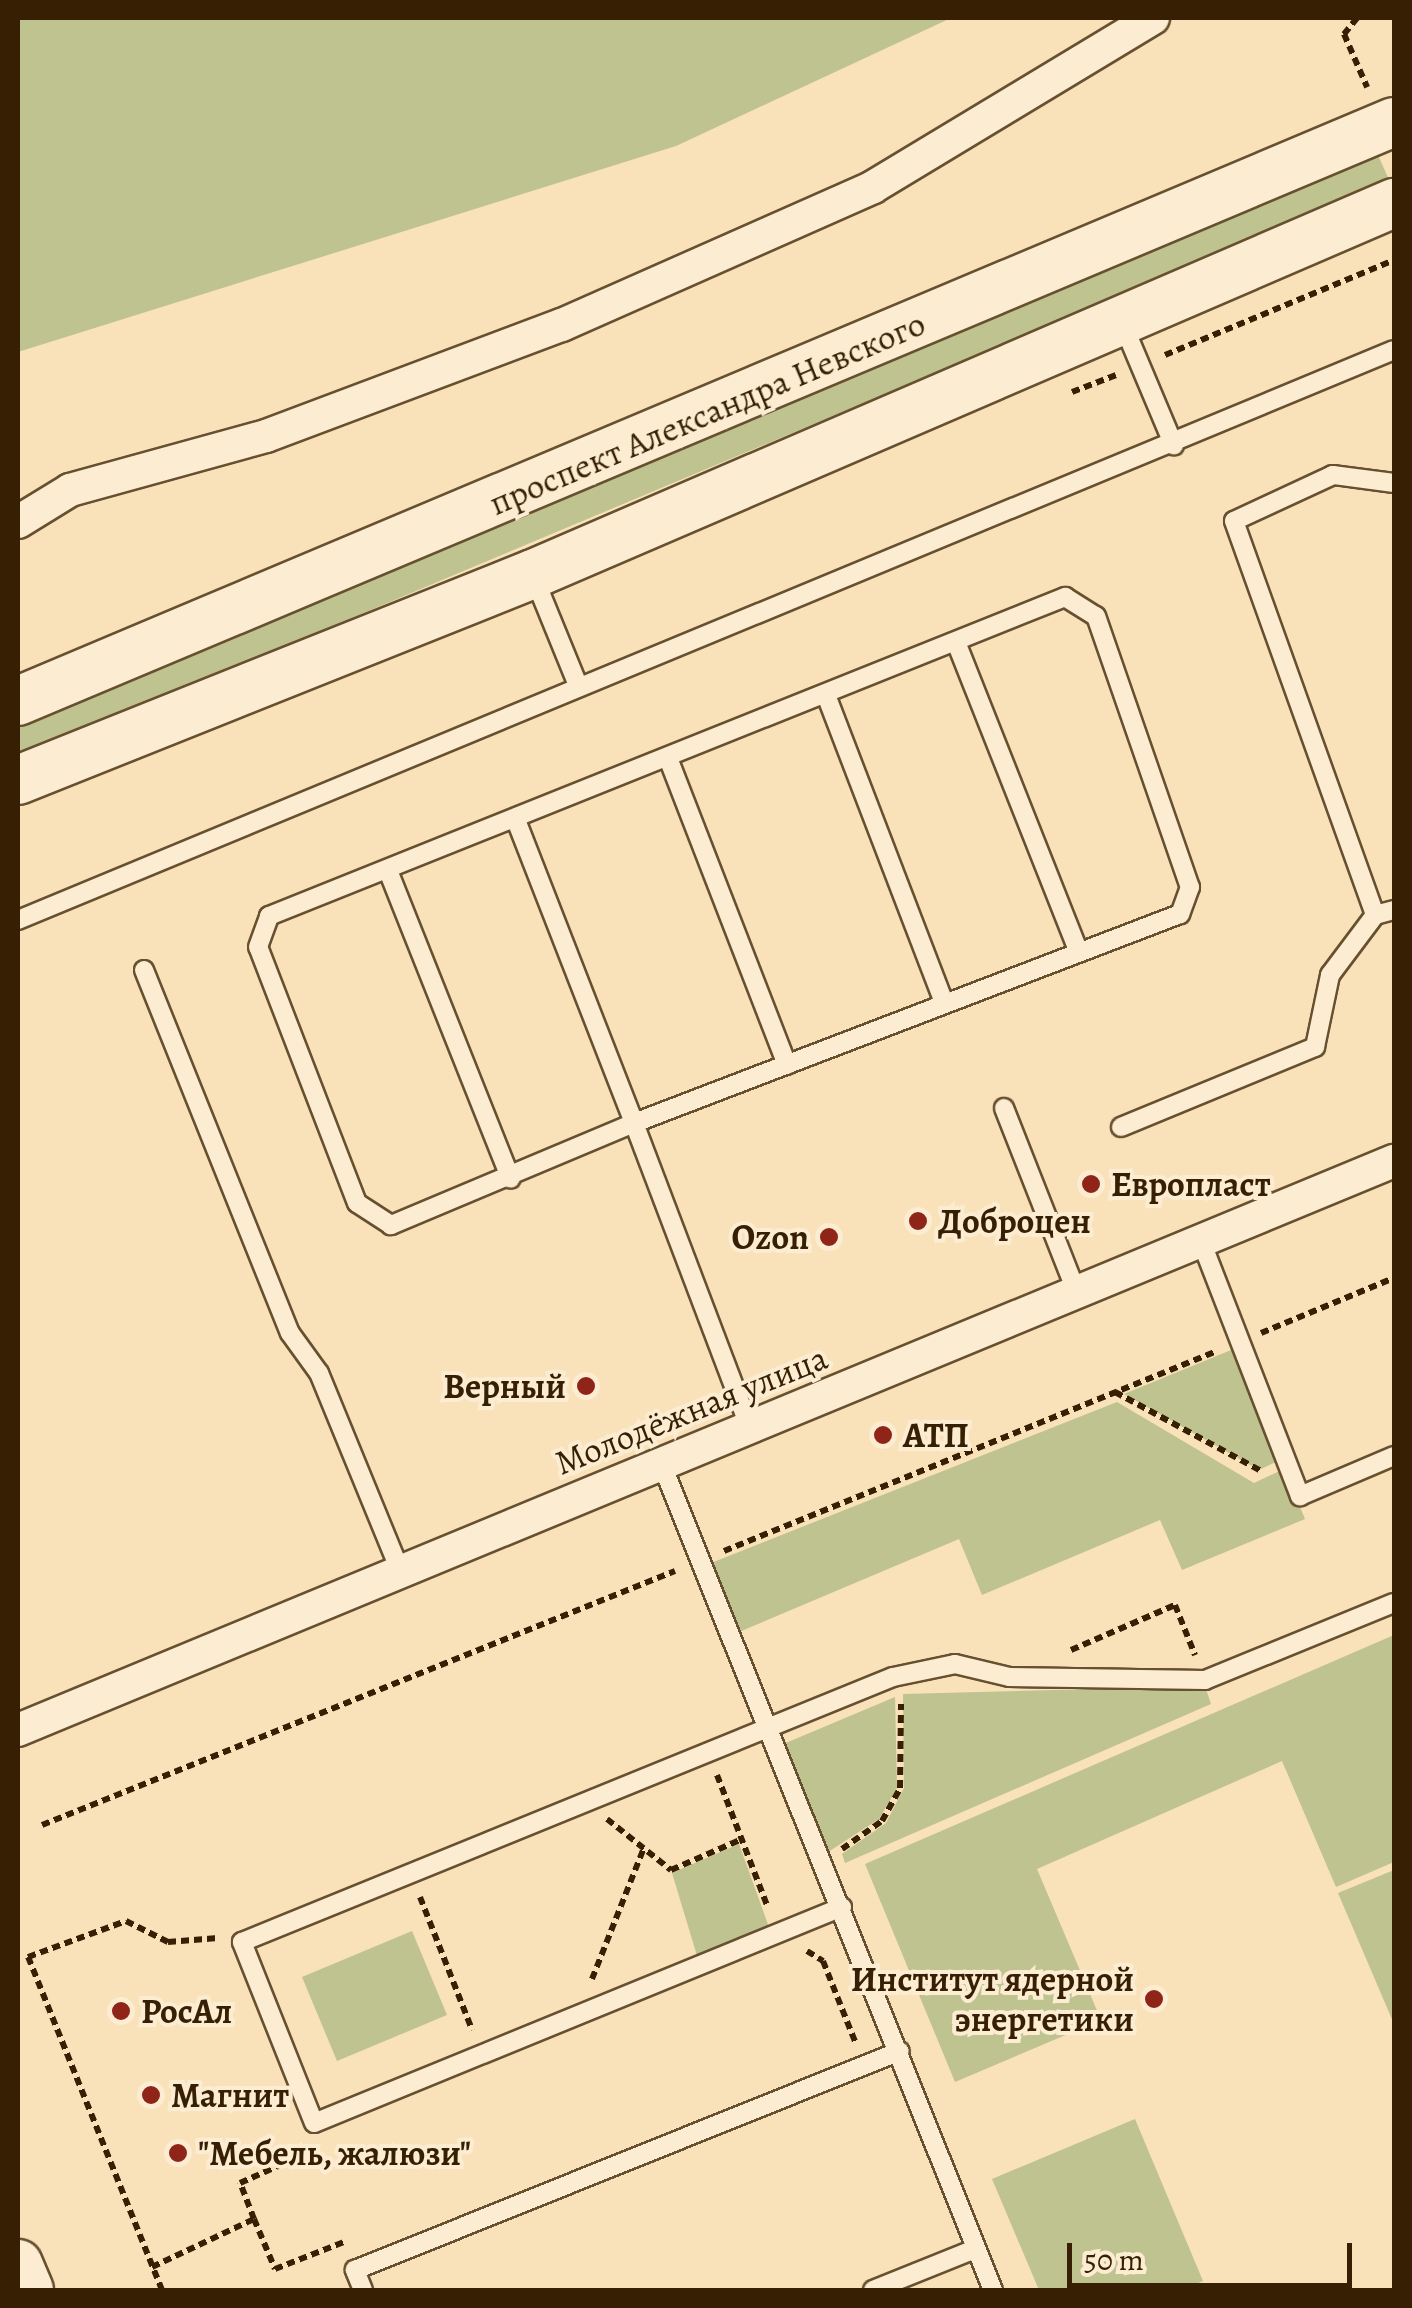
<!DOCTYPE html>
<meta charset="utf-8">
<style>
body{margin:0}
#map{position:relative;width:1412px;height:2308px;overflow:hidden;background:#f9e1b9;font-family:Alegreya,serif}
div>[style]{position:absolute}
.green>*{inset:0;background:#bec38f}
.path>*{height:6px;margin-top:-3px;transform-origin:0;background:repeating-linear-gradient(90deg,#361f02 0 8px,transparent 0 13px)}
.roads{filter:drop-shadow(2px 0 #675030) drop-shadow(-2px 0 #675030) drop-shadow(0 2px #675030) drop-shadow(0 -2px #675030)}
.lane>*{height:18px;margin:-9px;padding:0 9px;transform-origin:9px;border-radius:9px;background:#fbecd2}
.street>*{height:32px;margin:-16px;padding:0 16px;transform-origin:16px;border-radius:16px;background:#fbecd2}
.secondary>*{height:48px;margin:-24px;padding:0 24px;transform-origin:24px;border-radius:24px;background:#fbecd2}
.dots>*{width:28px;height:28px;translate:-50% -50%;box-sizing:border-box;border:5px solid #fbecd2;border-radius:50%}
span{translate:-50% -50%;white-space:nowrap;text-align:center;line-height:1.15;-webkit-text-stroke:8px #fbecd2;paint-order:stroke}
.street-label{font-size:35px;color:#361f02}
.poi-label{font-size:35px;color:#361f02;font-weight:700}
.left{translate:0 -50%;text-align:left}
.right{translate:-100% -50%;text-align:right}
.frame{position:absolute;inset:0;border:20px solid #361f02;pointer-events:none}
.scale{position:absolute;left:1067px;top:2243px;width:285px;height:45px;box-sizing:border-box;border:5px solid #361f02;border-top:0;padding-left:12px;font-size:30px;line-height:35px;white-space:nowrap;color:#361f02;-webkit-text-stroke:8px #fbecd2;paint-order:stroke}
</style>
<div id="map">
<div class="green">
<i style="clip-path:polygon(18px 18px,951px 18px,676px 146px,18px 352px)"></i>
<i style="clip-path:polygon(1378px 155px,1390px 182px,18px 758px,18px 727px)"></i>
<i style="clip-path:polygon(1236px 1348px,1282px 1459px,1259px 1470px,1124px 1394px)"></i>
<i style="clip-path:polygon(1117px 1402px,1254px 1483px,1284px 1469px,1305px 1519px,1182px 1570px,1160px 1520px,982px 1595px,959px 1539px,739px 1632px,711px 1563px)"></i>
<i style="clip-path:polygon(1394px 1635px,1394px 1862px,1336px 1887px,1282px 1761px,1037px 1869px,1101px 2020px,955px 2082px,865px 1864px)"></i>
<i style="clip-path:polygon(1205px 1686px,1211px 1704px,845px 1863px,842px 1854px,886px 1823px,904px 1788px,903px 1694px)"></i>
<i style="clip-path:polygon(895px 1697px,897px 1788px,879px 1819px,825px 1854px,781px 1745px)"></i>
<i style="clip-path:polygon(739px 1844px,770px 1930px,698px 1959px,672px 1873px)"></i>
<i style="clip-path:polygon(1394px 1870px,1394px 2024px,1338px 1893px)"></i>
<i style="clip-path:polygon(412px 1931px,447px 2015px,337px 2061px,302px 1977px)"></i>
<i style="clip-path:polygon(1135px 2119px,1203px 2281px,1182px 2290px,1039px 2290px,992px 2179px)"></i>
</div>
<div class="path">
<i style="left:1357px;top:18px;width:21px;rotate:129deg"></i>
<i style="left:1344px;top:34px;width:58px;rotate:66.5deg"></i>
<i style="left:1165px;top:355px;width:248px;rotate:-22.5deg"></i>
<i style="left:1072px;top:392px;width:47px;rotate:-21.1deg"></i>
<i style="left:1261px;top:1333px;width:144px;rotate:-22.5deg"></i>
<i style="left:1115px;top:1392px;width:168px;rotate:28.4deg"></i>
<i style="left:724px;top:1551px;width:532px;rotate:-22.08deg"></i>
<i style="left:1071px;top:1650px;width:113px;rotate:-23.4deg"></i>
<i style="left:1175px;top:1605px;width:54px;rotate:68.2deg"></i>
<i style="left:717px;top:1775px;width:142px;rotate:69deg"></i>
<i style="left:607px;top:1819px;width:82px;rotate:38.6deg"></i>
<i style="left:671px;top:1870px;width:77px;rotate:-23.6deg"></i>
<i style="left:42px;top:1825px;width:682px;rotate:-21.86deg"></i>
<i style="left:842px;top:1849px;width:49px;rotate:-35deg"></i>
<i style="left:882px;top:1821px;width:38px;rotate:-61deg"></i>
<i style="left:900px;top:1788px;width:84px;rotate:-89.3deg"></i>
<i style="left:420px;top:1897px;width:143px;rotate:68.6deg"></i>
<i style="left:807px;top:1951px;width:19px;rotate:32deg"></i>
<i style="left:823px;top:1961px;width:89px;rotate:68.3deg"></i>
<i style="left:592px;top:1979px;width:139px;rotate:-68.4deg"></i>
<i style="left:254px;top:2219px;width:39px;rotate:-111deg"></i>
<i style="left:240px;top:2183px;width:81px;rotate:-24deg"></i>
<i style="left:152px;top:2267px;width:113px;rotate:-25.2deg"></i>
<i style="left:254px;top:2219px;width:54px;rotate:67.2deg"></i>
<i style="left:275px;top:2269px;width:74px;rotate:-21.4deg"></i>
<i style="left:162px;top:2290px;width:359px;rotate:-111.9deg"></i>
<i style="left:28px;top:1957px;width:104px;rotate:-20.2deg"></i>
<i style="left:126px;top:1921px;width:47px;rotate:26.6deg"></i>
<i style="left:168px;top:1942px;width:50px;rotate:-4.6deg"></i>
</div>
<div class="roads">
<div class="lane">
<i style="left:1122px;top:322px;width:134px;rotate:67.2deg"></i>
<i style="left:1394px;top:483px;width:62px;rotate:-172.5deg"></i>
<i style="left:1333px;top:475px;width:109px;rotate:155.1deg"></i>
<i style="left:1234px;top:521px;width:418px;rotate:70.3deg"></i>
<i style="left:1375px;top:915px;width:20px;rotate:-15deg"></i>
<i style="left:533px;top:575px;width:119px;rotate:67.8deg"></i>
<i style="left:956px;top:642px;width:334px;rotate:68.4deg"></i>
<i style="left:826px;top:695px;width:327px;rotate:69deg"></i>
<i style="left:668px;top:758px;width:329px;rotate:68.8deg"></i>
<i style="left:516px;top:820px;width:325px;rotate:68.7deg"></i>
<i style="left:634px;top:1123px;width:264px;rotate:157.2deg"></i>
<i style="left:391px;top:1225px;width:40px;rotate:-147.1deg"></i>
<i style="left:357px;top:1203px;width:274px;rotate:-111.1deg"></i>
<i style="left:258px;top:947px;width:33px;rotate:-70deg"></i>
<i style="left:269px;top:916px;width:858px;rotate:-21.84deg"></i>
<i style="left:1065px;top:597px;width:36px;rotate:32deg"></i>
<i style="left:1096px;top:616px;width:287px;rotate:70.9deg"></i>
<i style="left:1190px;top:887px;width:29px;rotate:110deg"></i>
<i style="left:1180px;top:914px;width:585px;rotate:159.05deg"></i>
<i style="left:634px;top:1123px;width:327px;rotate:69.2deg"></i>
<i style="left:389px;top:873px;width:329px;rotate:68.3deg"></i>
<i style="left:18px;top:920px;width:1489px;rotate:-22.5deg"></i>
<i style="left:144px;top:970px;width:391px;rotate:68.1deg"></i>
<i style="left:290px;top:1333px;width:49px;rotate:54.1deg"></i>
<i style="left:319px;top:1373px;width:216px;rotate:67.7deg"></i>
<i style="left:1004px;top:1108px;width:199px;rotate:68.5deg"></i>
<i style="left:1121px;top:1127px;width:210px;rotate:-22.4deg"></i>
<i style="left:1315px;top:1047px;width:74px;rotate:-78.2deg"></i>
<i style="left:1330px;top:975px;width:75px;rotate:-53.1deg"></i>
<i style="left:1201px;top:1241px;width:274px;rotate:68.8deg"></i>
<i style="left:1300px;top:1496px;width:102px;rotate:-23.1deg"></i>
<i style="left:662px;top:1465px;width:889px;rotate:68.14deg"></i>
<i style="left:842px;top:1907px;width:570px;rotate:157.75deg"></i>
<i style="left:314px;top:2123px;width:195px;rotate:-111.7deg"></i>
<i style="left:242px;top:1942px;width:703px;rotate:-22.15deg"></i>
<i style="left:893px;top:1677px;width:63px;rotate:-11.8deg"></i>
<i style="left:955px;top:1664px;width:56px;rotate:13.5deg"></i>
<i style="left:1009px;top:1677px;width:196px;rotate:0.9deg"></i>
<i style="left:1205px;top:1680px;width:204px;rotate:-22.2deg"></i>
<i style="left:363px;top:2290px;width:22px;rotate:-112deg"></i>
<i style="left:355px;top:2270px;width:587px;rotate:-21.89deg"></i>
<i style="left:873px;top:2290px;width:110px;rotate:-21.9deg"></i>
</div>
<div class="street">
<i style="left:18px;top:522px;width:61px;rotate:-31.6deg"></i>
<i style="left:70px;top:490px;width:203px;rotate:-15.4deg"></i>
<i style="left:266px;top:436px;width:316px;rotate:-20.6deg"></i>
<i style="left:562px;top:325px;width:340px;rotate:-23.9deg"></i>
<i style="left:873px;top:187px;width:327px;rotate:-31.1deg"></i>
<i style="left:18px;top:1730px;width:1489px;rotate:-22.47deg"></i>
</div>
<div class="secondary">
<i style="left:18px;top:701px;width:1493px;rotate:-22.82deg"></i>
<i style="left:18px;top:780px;width:555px;rotate:-21.8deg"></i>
<i style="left:533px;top:574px;width:938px;rotate:-23.31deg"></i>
<i style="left:18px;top:2264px;width:28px;rotate:67deg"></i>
</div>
</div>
<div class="dots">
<i style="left:1091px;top:1184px;background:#8f2418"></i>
<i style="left:918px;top:1221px;background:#8f2418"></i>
<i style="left:829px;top:1237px;background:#8f2418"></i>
<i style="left:586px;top:1386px;background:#8f2418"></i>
<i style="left:883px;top:1435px;background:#8f2418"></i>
<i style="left:1154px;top:1999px;background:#8f2418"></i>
<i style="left:121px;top:2011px;background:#8f2418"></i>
<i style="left:151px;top:2095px;background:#8f2418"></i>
<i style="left:178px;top:2153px;background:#8f2418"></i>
</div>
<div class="street-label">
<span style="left:707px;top:413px;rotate:-23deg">проспект Александра Невского</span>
<span style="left:691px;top:1410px;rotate:-22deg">Молодёжная улица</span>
</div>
<div class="poi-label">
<span class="left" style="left:1111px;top:1184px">Европласт</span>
<span class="left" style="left:938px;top:1221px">Доброцен</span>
<span class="right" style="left:809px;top:1237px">Ozon</span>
<span class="right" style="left:566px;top:1386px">Верный</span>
<span class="left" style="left:903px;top:1435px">АТП</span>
<span class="right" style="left:1134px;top:1999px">Институт ядерной<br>энергетики</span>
<span class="left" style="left:141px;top:2011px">РосАл</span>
<span class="left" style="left:171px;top:2095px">Магнит</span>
<span class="left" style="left:198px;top:2153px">"Мебель, жалюзи"</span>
</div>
<div class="frame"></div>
<div class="scale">50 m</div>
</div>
